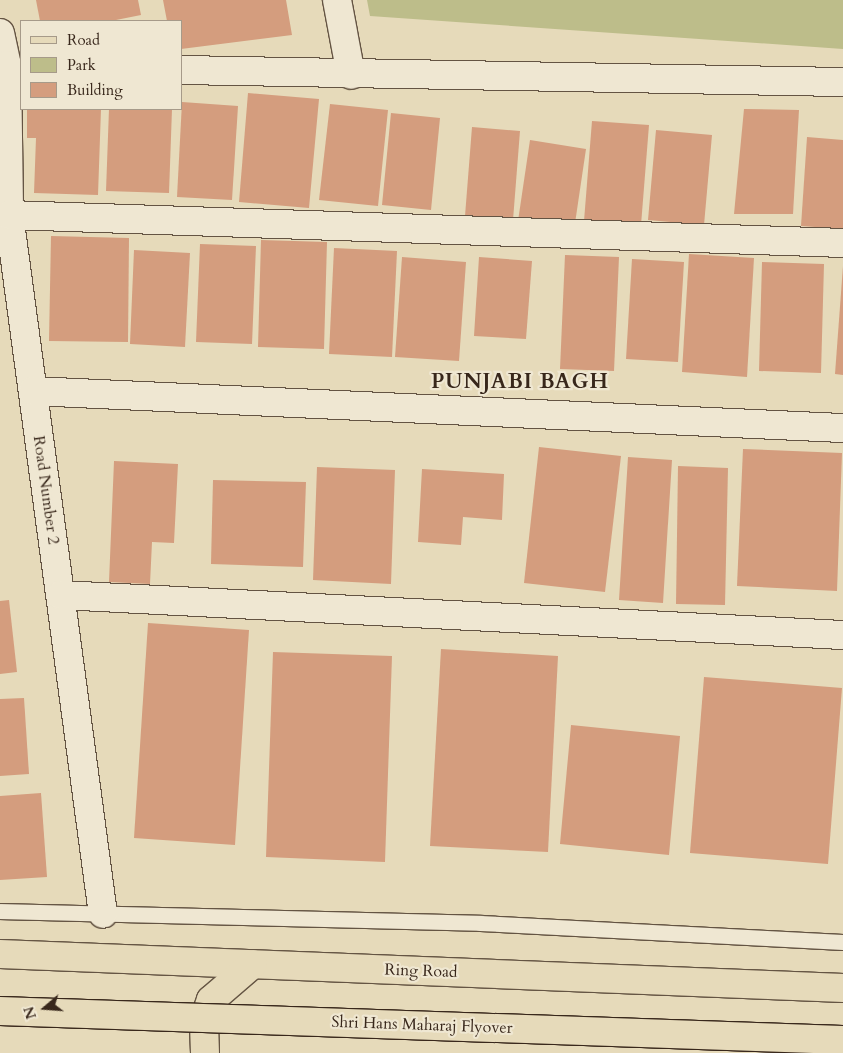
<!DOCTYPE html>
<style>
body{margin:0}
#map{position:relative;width:843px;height:1053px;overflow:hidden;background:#e6daba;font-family:Cardo,serif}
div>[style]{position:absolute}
.green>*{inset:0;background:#bdbd8a}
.building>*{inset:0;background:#d49d7e}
.roads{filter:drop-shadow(1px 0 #645443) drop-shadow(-1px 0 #645443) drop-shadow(0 1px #645443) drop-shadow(0 -1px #645443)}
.service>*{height:15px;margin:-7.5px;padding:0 7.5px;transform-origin:7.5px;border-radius:7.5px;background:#efe7d2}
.minor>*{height:28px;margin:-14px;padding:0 14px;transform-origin:14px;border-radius:14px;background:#efe7d2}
.primary>*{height:28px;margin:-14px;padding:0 14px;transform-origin:14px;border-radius:14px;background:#e6daba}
.bridges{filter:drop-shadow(1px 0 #38271b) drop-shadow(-1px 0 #38271b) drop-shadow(0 1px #38271b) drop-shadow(0 -1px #38271b)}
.primary-bridge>*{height:28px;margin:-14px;padding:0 14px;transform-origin:14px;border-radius:14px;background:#e6daba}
span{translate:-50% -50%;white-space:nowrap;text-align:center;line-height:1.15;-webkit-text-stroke:4.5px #efe7d2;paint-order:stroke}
.street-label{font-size:16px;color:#38271b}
.district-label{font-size:21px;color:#38271b;font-weight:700;letter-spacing:1px}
.legend{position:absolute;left:20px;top:20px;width:162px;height:90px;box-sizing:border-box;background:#efe7d2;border:1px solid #a69a89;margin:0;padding:6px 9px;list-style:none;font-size:15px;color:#38271b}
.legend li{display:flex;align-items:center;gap:10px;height:25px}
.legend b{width:25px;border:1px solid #a69a89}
.north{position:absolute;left:20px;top:983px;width:50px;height:50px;-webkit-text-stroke:4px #efe7d2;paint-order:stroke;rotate:252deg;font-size:14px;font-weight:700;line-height:20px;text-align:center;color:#38271b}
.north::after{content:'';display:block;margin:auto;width:18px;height:22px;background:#38271b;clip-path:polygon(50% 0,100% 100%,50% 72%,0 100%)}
</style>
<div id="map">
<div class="green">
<i style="clip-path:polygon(367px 0,843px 0,843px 49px,370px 16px)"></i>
</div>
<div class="building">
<i style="clip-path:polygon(36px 0,138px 0,141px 15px,111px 21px,40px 21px)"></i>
<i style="clip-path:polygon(163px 0,286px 0,292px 35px,181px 49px,181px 21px,167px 21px)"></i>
<i style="clip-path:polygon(248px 93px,319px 99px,309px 208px,239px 202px)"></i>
<i style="clip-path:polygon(182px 102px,238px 106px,232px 200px,177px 197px)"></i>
<i style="clip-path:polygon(330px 104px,388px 110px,378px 206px,319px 200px)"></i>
<i style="clip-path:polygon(27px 109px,101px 109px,98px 195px,34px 193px,36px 138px,27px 138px)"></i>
<i style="clip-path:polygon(109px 109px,172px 109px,169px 193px,106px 191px)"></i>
<i style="clip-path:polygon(744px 109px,799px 110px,793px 214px,734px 214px)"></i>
<i style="clip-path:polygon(391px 113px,440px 118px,431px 210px,382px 205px)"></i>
<i style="clip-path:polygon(592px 121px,649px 125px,641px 225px,584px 221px)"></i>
<i style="clip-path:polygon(472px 127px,520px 131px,513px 220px,465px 216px)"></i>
<i style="clip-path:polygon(656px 130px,712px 135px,704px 225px,648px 220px)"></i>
<i style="clip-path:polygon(807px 137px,843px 140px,843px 229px,801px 226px)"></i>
<i style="clip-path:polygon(530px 140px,586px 149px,574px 230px,518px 221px)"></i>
<i style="clip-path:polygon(51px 236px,129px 238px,128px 342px,49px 341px)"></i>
<i style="clip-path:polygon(261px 240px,327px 242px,324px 349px,258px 347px)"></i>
<i style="clip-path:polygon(200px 244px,256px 246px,252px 344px,196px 342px)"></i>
<i style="clip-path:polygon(334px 248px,397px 251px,392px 357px,329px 354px)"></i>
<i style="clip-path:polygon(134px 250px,190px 253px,185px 347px,130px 344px)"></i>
<i style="clip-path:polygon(689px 254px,754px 258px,747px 377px,682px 372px)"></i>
<i style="clip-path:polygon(565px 255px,619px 257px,614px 371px,560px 369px)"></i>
<i style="clip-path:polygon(402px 257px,466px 262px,459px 361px,395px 357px)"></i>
<i style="clip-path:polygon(479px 257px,532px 261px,526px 339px,474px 336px)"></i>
<i style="clip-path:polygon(632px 259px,684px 262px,678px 362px,626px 359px)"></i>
<i style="clip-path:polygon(762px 262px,824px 264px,821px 373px,759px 371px)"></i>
<i style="clip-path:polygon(843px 266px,843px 375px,835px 374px)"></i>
<i style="clip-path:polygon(539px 447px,621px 456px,605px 592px,524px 583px)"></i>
<i style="clip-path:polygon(743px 449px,842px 453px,837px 591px,737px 586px)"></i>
<i style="clip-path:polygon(628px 457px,672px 460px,663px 603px,619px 600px)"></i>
<i style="clip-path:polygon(114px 461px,178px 464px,174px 543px,152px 542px,150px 584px,109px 582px)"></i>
<i style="clip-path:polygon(678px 466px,728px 468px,725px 605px,676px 604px)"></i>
<i style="clip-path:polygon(317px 467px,395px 470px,391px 584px,313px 580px)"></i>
<i style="clip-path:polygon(422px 469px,504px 474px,502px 520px,463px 517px,461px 545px,418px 542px)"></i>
<i style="clip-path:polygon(213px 480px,306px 482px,303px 567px,211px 564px)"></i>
<i style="clip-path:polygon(9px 600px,17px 672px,0 674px,0 601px)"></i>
<i style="clip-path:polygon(148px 623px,249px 630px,235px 845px,134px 838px)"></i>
<i style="clip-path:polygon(441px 649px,558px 656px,548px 852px,430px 846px)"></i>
<i style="clip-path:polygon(273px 652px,392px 656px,385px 862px,266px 857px)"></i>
<i style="clip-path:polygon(704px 677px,842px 688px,828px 864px,690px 853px)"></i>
<i style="clip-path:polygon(24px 698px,29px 774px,0 776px,0 699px)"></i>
<i style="clip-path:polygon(571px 725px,680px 736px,669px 855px,560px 844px)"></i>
<i style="clip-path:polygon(41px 793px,47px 877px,0 880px,0 796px)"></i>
</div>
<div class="roads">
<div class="service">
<i style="left:0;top:911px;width:480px;rotate:1.4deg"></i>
<i style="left:480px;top:923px;width:363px;rotate:3deg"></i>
</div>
<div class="minor">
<i style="left:337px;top:0;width:76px;rotate:79.4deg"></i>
<i style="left:0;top:33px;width:33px;rotate:78deg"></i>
<i style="left:7px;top:65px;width:150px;rotate:89.2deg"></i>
<i style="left:9px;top:215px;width:705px;rotate:82.34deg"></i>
<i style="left:181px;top:70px;width:662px;rotate:1.04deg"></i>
<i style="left:9px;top:215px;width:834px;rotate:1.92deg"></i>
<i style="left:33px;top:391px;width:811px;rotate:2.62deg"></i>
<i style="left:61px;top:595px;width:783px;rotate:2.93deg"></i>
</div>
<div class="primary">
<i style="left:0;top:954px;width:844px;rotate:2.31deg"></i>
<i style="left:205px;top:1053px;width:33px;rotate:-92deg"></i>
<i style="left:204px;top:1020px;width:21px;rotate:-71deg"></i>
<i style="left:211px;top:1000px;width:55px;rotate:-40.6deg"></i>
</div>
</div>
<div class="bridges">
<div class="primary-bridge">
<i style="left:0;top:1011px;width:843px;rotate:1.97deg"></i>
</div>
</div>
<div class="street-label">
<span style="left:46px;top:490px;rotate:82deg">Road Number 2</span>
<span style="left:421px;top:971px;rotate:2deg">Ring Road</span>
<span style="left:422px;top:1025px;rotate:2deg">Shri Hans Maharaj Flyover</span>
</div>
<div class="district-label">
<span style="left:520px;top:382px">PUNJABI BAGH</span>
</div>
<ul class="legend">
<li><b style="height:6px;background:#e6daba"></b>Road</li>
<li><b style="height:14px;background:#bdbd8a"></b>Park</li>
<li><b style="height:14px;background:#d49d7e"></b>Building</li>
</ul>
<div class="north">N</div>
</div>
